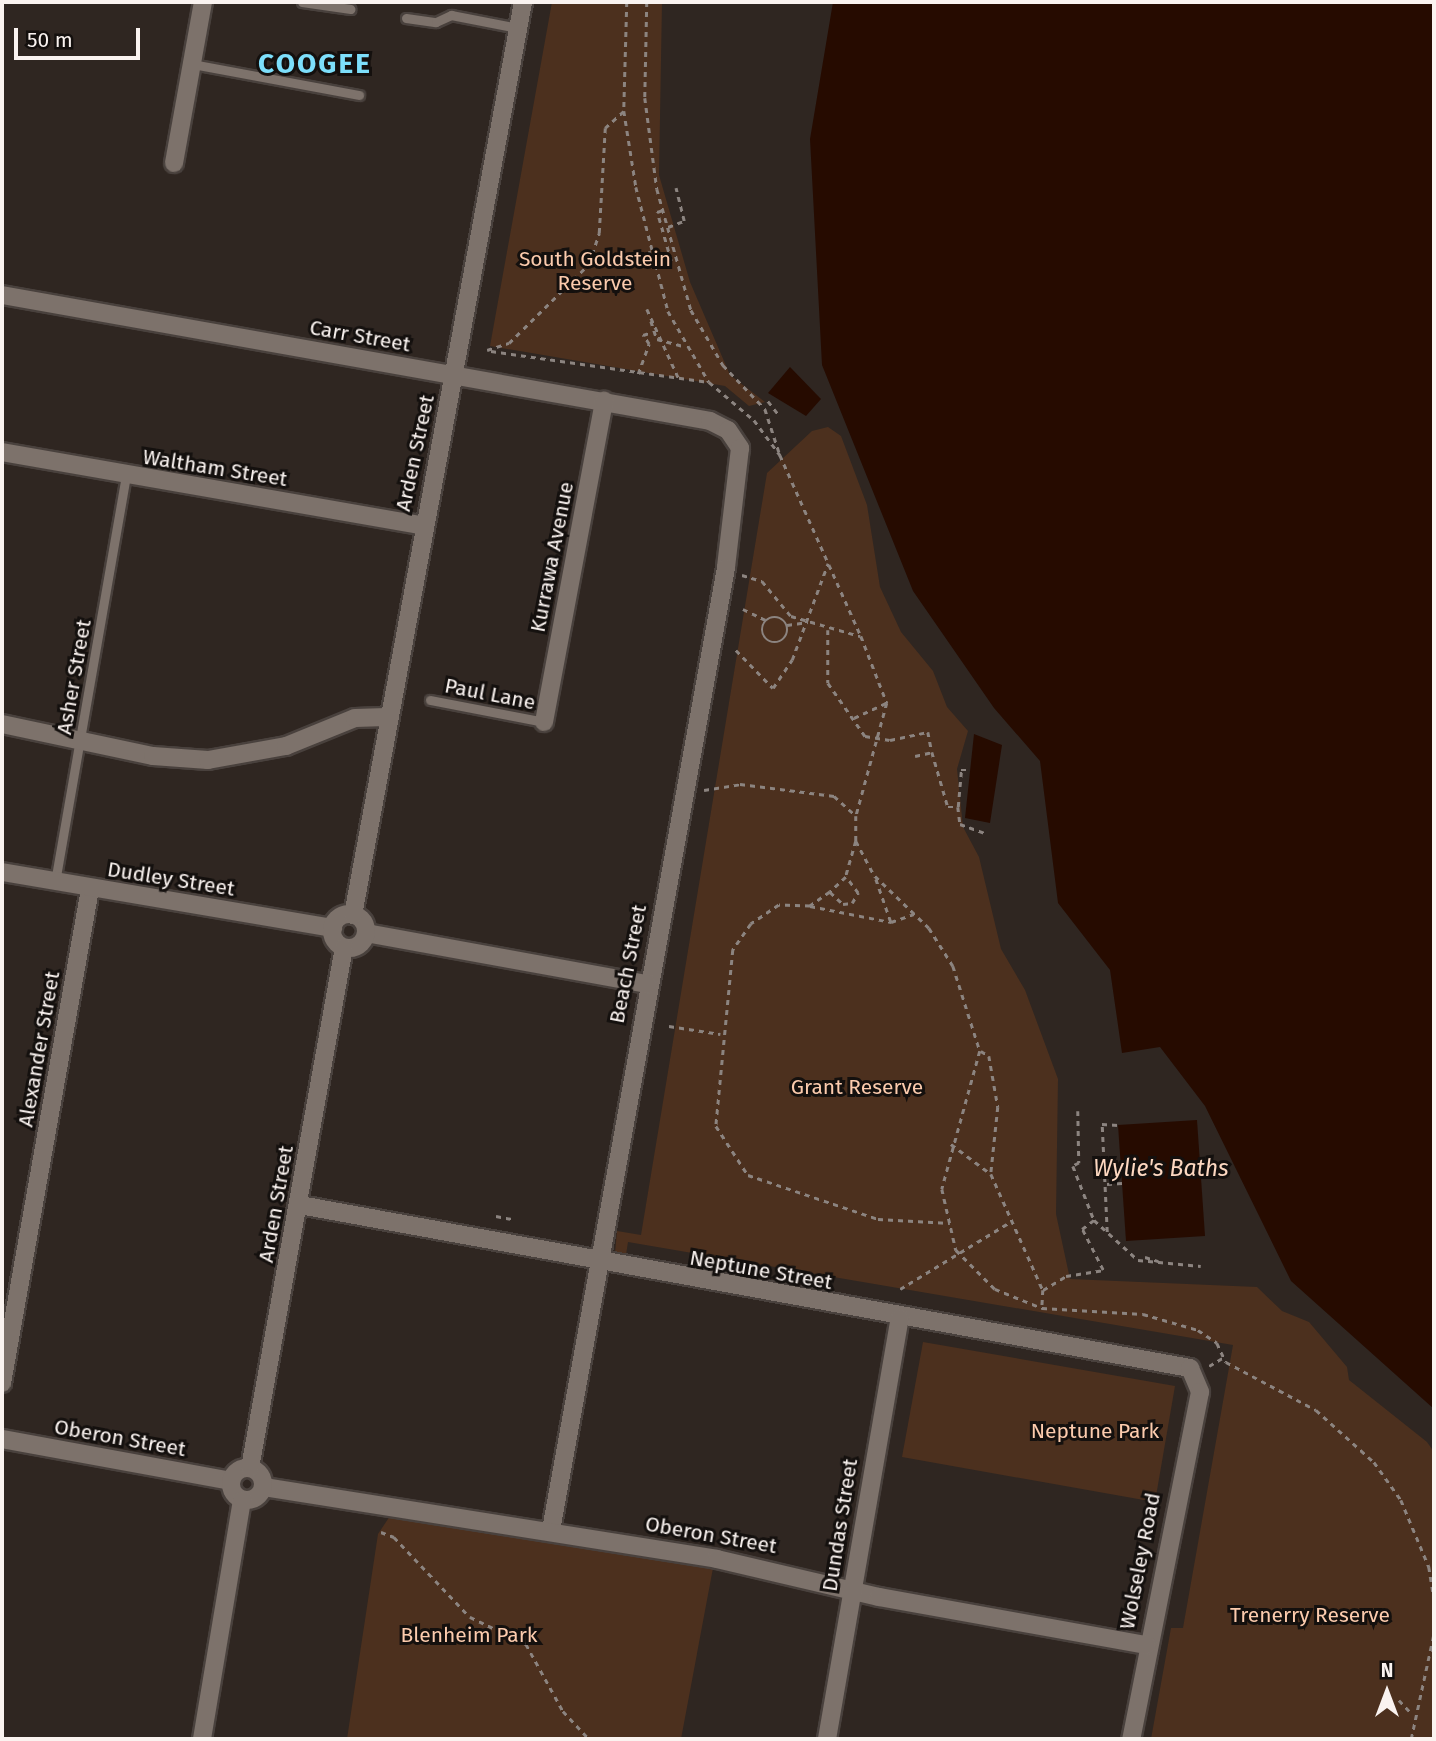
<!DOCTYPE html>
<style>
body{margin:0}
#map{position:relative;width:1436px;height:1741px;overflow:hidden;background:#2f2621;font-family:"Fira Sans",sans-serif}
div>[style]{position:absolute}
.green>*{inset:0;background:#4c301e}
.water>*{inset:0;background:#260b00}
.path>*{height:2.5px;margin-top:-1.25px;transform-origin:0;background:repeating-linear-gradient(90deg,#8c8480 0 5px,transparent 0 10px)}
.path>.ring{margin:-1.25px;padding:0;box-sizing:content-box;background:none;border:2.5px solid #8c8480;border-radius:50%}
.roads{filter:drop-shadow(2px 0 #49413d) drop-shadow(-2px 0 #49413d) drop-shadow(0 2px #49413d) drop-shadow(0 -2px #49413d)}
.lane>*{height:9px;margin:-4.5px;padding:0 4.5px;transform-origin:4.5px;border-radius:4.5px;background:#7d726b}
.street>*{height:18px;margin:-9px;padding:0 9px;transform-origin:9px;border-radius:9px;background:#7d726b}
.secondary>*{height:18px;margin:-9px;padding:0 9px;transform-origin:9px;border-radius:9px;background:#7d726b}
.secondary>.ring{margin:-9px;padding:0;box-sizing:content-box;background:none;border:18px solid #7d726b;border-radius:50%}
span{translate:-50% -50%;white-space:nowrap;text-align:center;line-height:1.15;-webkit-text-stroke:6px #14100e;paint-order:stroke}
.park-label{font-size:21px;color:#fccbad}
.street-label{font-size:21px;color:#faf3f0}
.water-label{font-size:23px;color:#fdd8c1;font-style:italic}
.district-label{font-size:28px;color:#7ddffb;font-weight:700;letter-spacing:2px}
.frame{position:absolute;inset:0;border:4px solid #faf3f0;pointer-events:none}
.north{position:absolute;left:1352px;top:1657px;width:70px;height:70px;-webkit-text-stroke:5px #14100e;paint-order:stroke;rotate:0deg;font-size:19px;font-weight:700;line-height:28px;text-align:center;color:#faf3f0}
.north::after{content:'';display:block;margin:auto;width:24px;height:32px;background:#faf3f0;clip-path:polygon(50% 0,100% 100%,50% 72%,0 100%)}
.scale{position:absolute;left:14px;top:28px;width:126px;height:32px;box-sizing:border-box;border:4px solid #faf3f0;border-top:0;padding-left:9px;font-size:21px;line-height:24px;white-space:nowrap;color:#faf3f0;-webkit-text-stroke:5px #14100e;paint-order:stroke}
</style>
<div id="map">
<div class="green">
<i style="clip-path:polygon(552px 2px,662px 2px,659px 175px,690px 282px,730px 375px,765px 402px,749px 406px,725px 386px,490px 346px)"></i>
<i style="clip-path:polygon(828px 427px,841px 436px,867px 505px,880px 587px,901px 632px,933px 671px,947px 707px,968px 731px,957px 769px,963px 827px,979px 857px,1001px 949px,1025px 990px,1058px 1079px,1056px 1214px,1070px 1279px,1257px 1287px,1282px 1311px,1309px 1322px,1347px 1367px,1349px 1380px,1427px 1442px,1434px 1452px,1434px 1739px,1151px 1739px,1171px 1628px,1183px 1628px,1233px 1345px,628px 1242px,625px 1261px,615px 1253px,617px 1231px,641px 1235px,767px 473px,812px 431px)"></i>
<i style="clip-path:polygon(923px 1342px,1175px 1386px,1155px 1502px,902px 1457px)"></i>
<i style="clip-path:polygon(390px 1516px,713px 1568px,681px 1739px,347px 1739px,378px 1534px)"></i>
</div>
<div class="water">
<i style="clip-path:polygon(833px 2px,1434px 2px,1434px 1409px,1291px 1281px,1205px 1106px,1160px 1047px,1122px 1053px,1110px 970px,1058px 903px,1040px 761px,994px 708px,913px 591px,822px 365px,810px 139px)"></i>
<i style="clip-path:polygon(790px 367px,821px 399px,806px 416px,768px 393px)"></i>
<i style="clip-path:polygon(974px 734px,1002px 745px,990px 823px,965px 818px)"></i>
<i style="clip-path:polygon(1197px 1120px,1205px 1236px,1126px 1241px,1118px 1125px)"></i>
</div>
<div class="path">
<i style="left:627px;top:2px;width:109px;rotate:91.6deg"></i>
<i style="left:624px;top:111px;width:77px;rotate:81deg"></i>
<i style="left:636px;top:187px;width:128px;rotate:75.5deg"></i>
<i style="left:668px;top:311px;width:82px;rotate:60deg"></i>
<i style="left:709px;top:382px;width:59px;rotate:40.2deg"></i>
<i style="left:754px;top:420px;width:44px;rotate:53.4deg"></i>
<i style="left:780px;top:455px;width:198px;rotate:65.9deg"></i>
<i style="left:861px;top:636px;width:72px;rotate:68.8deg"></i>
<i style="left:887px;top:703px;width:117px;rotate:105.3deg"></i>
<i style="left:856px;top:816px;width:25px;rotate:90deg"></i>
<i style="left:856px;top:841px;width:40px;rotate:62deg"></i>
<i style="left:875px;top:876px;width:75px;rotate:43.9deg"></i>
<i style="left:929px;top:928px;width:45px;rotate:57.7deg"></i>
<i style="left:953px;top:966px;width:89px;rotate:72.4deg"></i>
<i style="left:980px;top:1051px;width:143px;rotate:105.4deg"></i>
<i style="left:942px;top:1189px;width:63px;rotate:77.1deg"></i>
<i style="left:956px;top:1250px;width:55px;rotate:45deg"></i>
<i style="left:995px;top:1289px;width:51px;rotate:22deg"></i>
<i style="left:1042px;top:1308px;width:101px;rotate:3.4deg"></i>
<i style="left:1143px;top:1314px;width:57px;rotate:16.2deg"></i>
<i style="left:1198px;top:1330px;width:23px;rotate:34deg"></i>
<i style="left:1217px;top:1343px;width:21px;rotate:65deg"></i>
<i style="left:1226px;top:1362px;width:102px;rotate:28.1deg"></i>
<i style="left:1316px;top:1410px;width:78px;rotate:41.9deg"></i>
<i style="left:1374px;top:1462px;width:47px;rotate:54.6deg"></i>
<i style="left:1401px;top:1500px;width:73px;rotate:67.3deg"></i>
<i style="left:1429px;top:1567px;width:33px;rotate:81deg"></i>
<i style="left:647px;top:2px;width:96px;rotate:91.2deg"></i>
<i style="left:645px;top:98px;width:92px;rotate:82.5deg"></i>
<i style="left:657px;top:189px;width:126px;rotate:74.3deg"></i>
<i style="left:691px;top:310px;width:64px;rotate:59.8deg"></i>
<i style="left:723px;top:365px;width:61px;rotate:46.3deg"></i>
<i style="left:765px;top:409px;width:48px;rotate:71.9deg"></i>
<i style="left:668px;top:227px;width:17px;rotate:-21deg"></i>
<i style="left:684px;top:221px;width:34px;rotate:-104deg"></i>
<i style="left:589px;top:264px;width:63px;rotate:-11deg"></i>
<i style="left:655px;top:265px;width:16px;rotate:-14deg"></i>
<i style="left:671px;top:261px;width:51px;rotate:-105.9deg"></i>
<i style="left:657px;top:212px;width:6px;rotate:-18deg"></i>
<i style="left:647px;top:309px;width:77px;rotate:65.4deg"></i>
<i style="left:651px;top:321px;width:19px;rotate:72deg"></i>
<i style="left:657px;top:339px;width:28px;rotate:15deg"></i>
<i style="left:487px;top:350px;width:23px;rotate:-18deg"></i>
<i style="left:509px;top:343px;width:112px;rotate:-44.6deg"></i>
<i style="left:589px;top:264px;width:33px;rotate:-72deg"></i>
<i style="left:599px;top:233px;width:105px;rotate:-86.7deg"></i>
<i style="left:605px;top:128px;width:25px;rotate:-42deg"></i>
<i style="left:491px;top:351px;width:220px;rotate:8.1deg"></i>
<i style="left:638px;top:374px;width:32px;rotate:-70deg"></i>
<i style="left:649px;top:344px;width:11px;rotate:-124deg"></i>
<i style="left:643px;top:335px;width:9px;rotate:-18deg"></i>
<i style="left:768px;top:401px;width:18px;rotate:52deg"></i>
<i style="left:742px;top:575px;width:21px;rotate:17deg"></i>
<i style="left:762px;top:581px;width:45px;rotate:50.4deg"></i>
<i style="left:791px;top:616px;width:72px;rotate:16.2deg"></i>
<i style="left:743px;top:609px;width:25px;rotate:26deg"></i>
<i class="ring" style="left:762px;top:617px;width:23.5px;height:23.5px"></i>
<i style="left:787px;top:625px;width:21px;rotate:-8deg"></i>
<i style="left:828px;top:630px;width:53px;rotate:90deg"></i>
<i style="left:828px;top:683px;width:65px;rotate:55.1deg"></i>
<i style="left:865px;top:736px;width:25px;rotate:9deg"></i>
<i style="left:890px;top:740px;width:39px;rotate:-12deg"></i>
<i style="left:928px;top:732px;width:20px;rotate:79deg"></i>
<i style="left:736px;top:650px;width:53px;rotate:45.8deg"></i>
<i style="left:773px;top:688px;width:34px;rotate:-56deg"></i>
<i style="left:792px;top:660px;width:103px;rotate:-69.6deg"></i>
<i style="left:854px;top:718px;width:35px;rotate:-25deg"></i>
<i style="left:915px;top:756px;width:17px;rotate:-13deg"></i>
<i style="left:932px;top:752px;width:57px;rotate:73.8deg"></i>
<i style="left:948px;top:807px;width:10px"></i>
<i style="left:958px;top:807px;width:37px;rotate:-85deg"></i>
<i style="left:961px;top:770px;width:9px"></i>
<i style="left:704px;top:790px;width:36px;rotate:-9deg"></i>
<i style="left:740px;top:784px;width:95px;rotate:7.3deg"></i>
<i style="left:834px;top:796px;width:30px;rotate:42deg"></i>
<i style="left:958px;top:807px;width:17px;rotate:83deg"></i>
<i style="left:960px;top:824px;width:29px;rotate:20deg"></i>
<i style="left:856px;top:841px;width:37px;rotate:106deg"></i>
<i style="left:846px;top:877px;width:22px;rotate:137deg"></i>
<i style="left:830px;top:892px;width:24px;rotate:145deg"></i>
<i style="left:810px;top:906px;width:31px;rotate:-178deg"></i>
<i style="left:779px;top:905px;width:34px;rotate:146deg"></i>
<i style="left:751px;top:924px;width:32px;rotate:125deg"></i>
<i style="left:733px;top:950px;width:177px;rotate:95.5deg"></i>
<i style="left:716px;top:1126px;width:59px;rotate:56.9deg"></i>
<i style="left:748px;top:1175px;width:137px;rotate:18.7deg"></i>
<i style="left:878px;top:1219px;width:72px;rotate:3.2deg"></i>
<i style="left:876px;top:879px;width:46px;rotate:70.8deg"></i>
<i style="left:830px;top:892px;width:18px;rotate:43deg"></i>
<i style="left:843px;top:904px;width:9px;rotate:-6deg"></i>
<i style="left:852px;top:903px;width:12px;rotate:-59deg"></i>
<i style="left:858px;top:893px;width:20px;rotate:-127deg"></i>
<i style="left:810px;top:906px;width:83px;rotate:11.2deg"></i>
<i style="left:891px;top:922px;width:24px;rotate:-19deg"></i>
<i style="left:669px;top:1026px;width:52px;rotate:8.9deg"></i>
<i style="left:981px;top:1051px;width:9px;rotate:32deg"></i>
<i style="left:989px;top:1056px;width:52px;rotate:80deg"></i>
<i style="left:998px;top:1107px;width:67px;rotate:96deg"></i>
<i style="left:1078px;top:1111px;width:52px;rotate:88.9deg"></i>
<i style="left:1079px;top:1163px;width:7px;rotate:153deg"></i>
<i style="left:1073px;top:1166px;width:58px;rotate:68.7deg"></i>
<i style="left:1094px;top:1220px;width:59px;rotate:42.3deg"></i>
<i style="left:1138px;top:1260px;width:63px;rotate:5.4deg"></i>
<i style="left:951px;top:1144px;width:50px;rotate:36.9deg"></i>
<i style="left:991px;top:1174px;width:127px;rotate:65.9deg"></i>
<i style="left:1043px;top:1290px;width:18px;rotate:93deg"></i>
<i style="left:1107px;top:1184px;width:15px;rotate:-4deg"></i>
<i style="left:496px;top:1216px;width:16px;rotate:11deg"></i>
<i style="left:1107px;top:1232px;width:108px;rotate:-92.7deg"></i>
<i style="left:1102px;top:1124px;width:16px;rotate:4deg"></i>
<i style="left:1145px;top:1257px;width:14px;rotate:17deg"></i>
<i style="left:900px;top:1289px;width:131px;rotate:-31.3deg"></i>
<i style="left:1043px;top:1290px;width:27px;rotate:-31deg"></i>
<i style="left:1066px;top:1276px;width:37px;rotate:-9deg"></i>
<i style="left:1103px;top:1270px;width:46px;rotate:-117.1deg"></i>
<i style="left:1082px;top:1229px;width:15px;rotate:-37deg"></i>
<i style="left:1209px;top:1366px;width:17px;rotate:-31deg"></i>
<i style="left:381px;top:1532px;width:14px;rotate:21deg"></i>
<i style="left:394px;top:1537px;width:110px;rotate:46.5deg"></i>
<i style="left:470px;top:1617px;width:62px;rotate:25.7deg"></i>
<i style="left:526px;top:1644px;width:77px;rotate:61.1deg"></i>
<i style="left:563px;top:1711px;width:38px;rotate:47deg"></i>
<i style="left:1399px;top:1700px;width:19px;rotate:47deg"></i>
<i style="left:1411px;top:1739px;width:108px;rotate:-77.8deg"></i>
</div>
<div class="roads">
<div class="lane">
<i style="left:302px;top:2px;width:49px;rotate:8.3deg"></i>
<i style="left:406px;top:18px;width:30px;rotate:8deg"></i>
<i style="left:436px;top:22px;width:17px;rotate:-25deg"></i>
<i style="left:451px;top:15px;width:68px;rotate:11deg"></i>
<i style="left:192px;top:64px;width:170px;rotate:10.5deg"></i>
<i style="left:430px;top:700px;width:116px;rotate:10.9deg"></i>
<i style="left:55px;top:882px;width:411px;rotate:-80.1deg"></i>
</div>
<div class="street">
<i style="left:174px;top:163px;width:164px;rotate:-79.8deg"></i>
<i style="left:2px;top:295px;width:719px;rotate:10.09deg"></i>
<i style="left:710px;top:421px;width:20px;rotate:27deg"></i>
<i style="left:728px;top:430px;width:22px;rotate:56deg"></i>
<i style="left:740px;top:448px;width:121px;rotate:96.7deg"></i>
<i style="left:726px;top:568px;width:978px;rotate:100.31deg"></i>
<i style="left:2px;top:452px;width:426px;rotate:9.9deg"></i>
<i style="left:544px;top:722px;width:327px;rotate:-79.4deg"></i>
<i style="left:2px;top:724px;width:154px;rotate:12deg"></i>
<i style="left:153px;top:756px;width:55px;rotate:4.2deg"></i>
<i style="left:208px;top:760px;width:79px;rotate:-10.2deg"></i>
<i style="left:286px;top:746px;width:74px;rotate:-22.1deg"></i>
<i style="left:355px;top:718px;width:31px;rotate:-2deg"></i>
<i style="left:366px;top:933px;width:286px;rotate:10.3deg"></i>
<i style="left:300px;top:1205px;width:905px;rotate:10.38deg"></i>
<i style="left:1190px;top:1368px;width:26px;rotate:67deg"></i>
<i style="left:1200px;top:1392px;width:354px;rotate:101.2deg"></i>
<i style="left:2px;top:1383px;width:502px;rotate:-79.9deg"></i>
<i style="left:2px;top:1439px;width:233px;rotate:10.4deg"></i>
<i style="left:264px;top:1487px;width:459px;rotate:9deg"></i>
<i style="left:717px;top:1559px;width:166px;rotate:13.2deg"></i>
<i style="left:879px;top:1597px;width:272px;rotate:10.2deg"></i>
<i style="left:827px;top:1739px;width:427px;rotate:-80.2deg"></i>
</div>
<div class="secondary">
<i style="left:2px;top:872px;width:336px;rotate:9.6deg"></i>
<i class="ring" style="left:332px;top:914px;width:16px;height:16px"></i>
<i style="left:353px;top:915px;width:929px;rotate:-79.45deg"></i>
<i class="ring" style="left:231px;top:1468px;width:14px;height:14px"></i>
<i style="left:250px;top:1468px;width:529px;rotate:-79.77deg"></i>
<i style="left:202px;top:1739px;width:242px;rotate:-80.5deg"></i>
</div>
</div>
<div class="park-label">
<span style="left:595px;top:271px">South Goldstein<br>Reserve</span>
<span style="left:857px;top:1087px">Grant Reserve</span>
<span style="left:1095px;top:1431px">Neptune Park</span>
<span style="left:1310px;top:1615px">Trenerry Reserve</span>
<span style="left:469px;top:1635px">Blenheim Park</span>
</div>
<div class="street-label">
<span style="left:360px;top:336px;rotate:10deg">Carr Street</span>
<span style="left:415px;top:453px;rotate:-78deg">Arden Street</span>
<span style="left:215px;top:468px;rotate:9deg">Waltham Street</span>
<span style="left:552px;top:557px;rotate:-79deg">Kurrawa Avenue</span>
<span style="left:74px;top:677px;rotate:-80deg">Asher Street</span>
<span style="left:490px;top:694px;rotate:11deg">Paul Lane</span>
<span style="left:171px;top:879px;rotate:9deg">Dudley Street</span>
<span style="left:628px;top:964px;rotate:-79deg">Beach Street</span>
<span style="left:39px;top:1049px;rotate:-80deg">Alexander Street</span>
<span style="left:276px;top:1204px;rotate:-80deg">Arden Street</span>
<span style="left:761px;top:1270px;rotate:10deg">Neptune Street</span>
<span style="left:120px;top:1438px;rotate:10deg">Oberon Street</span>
<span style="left:840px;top:1525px;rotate:-81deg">Dundas Street</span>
<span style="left:711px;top:1535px;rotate:10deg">Oberon Street</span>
<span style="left:1140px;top:1561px;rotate:-79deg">Wolseley Road</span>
</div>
<div class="water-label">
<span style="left:1161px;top:1168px">Wylie's Baths</span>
</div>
<div class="district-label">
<span style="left:315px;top:64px">COOGEE</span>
</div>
<div class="frame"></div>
<div class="north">N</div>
<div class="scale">50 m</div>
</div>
